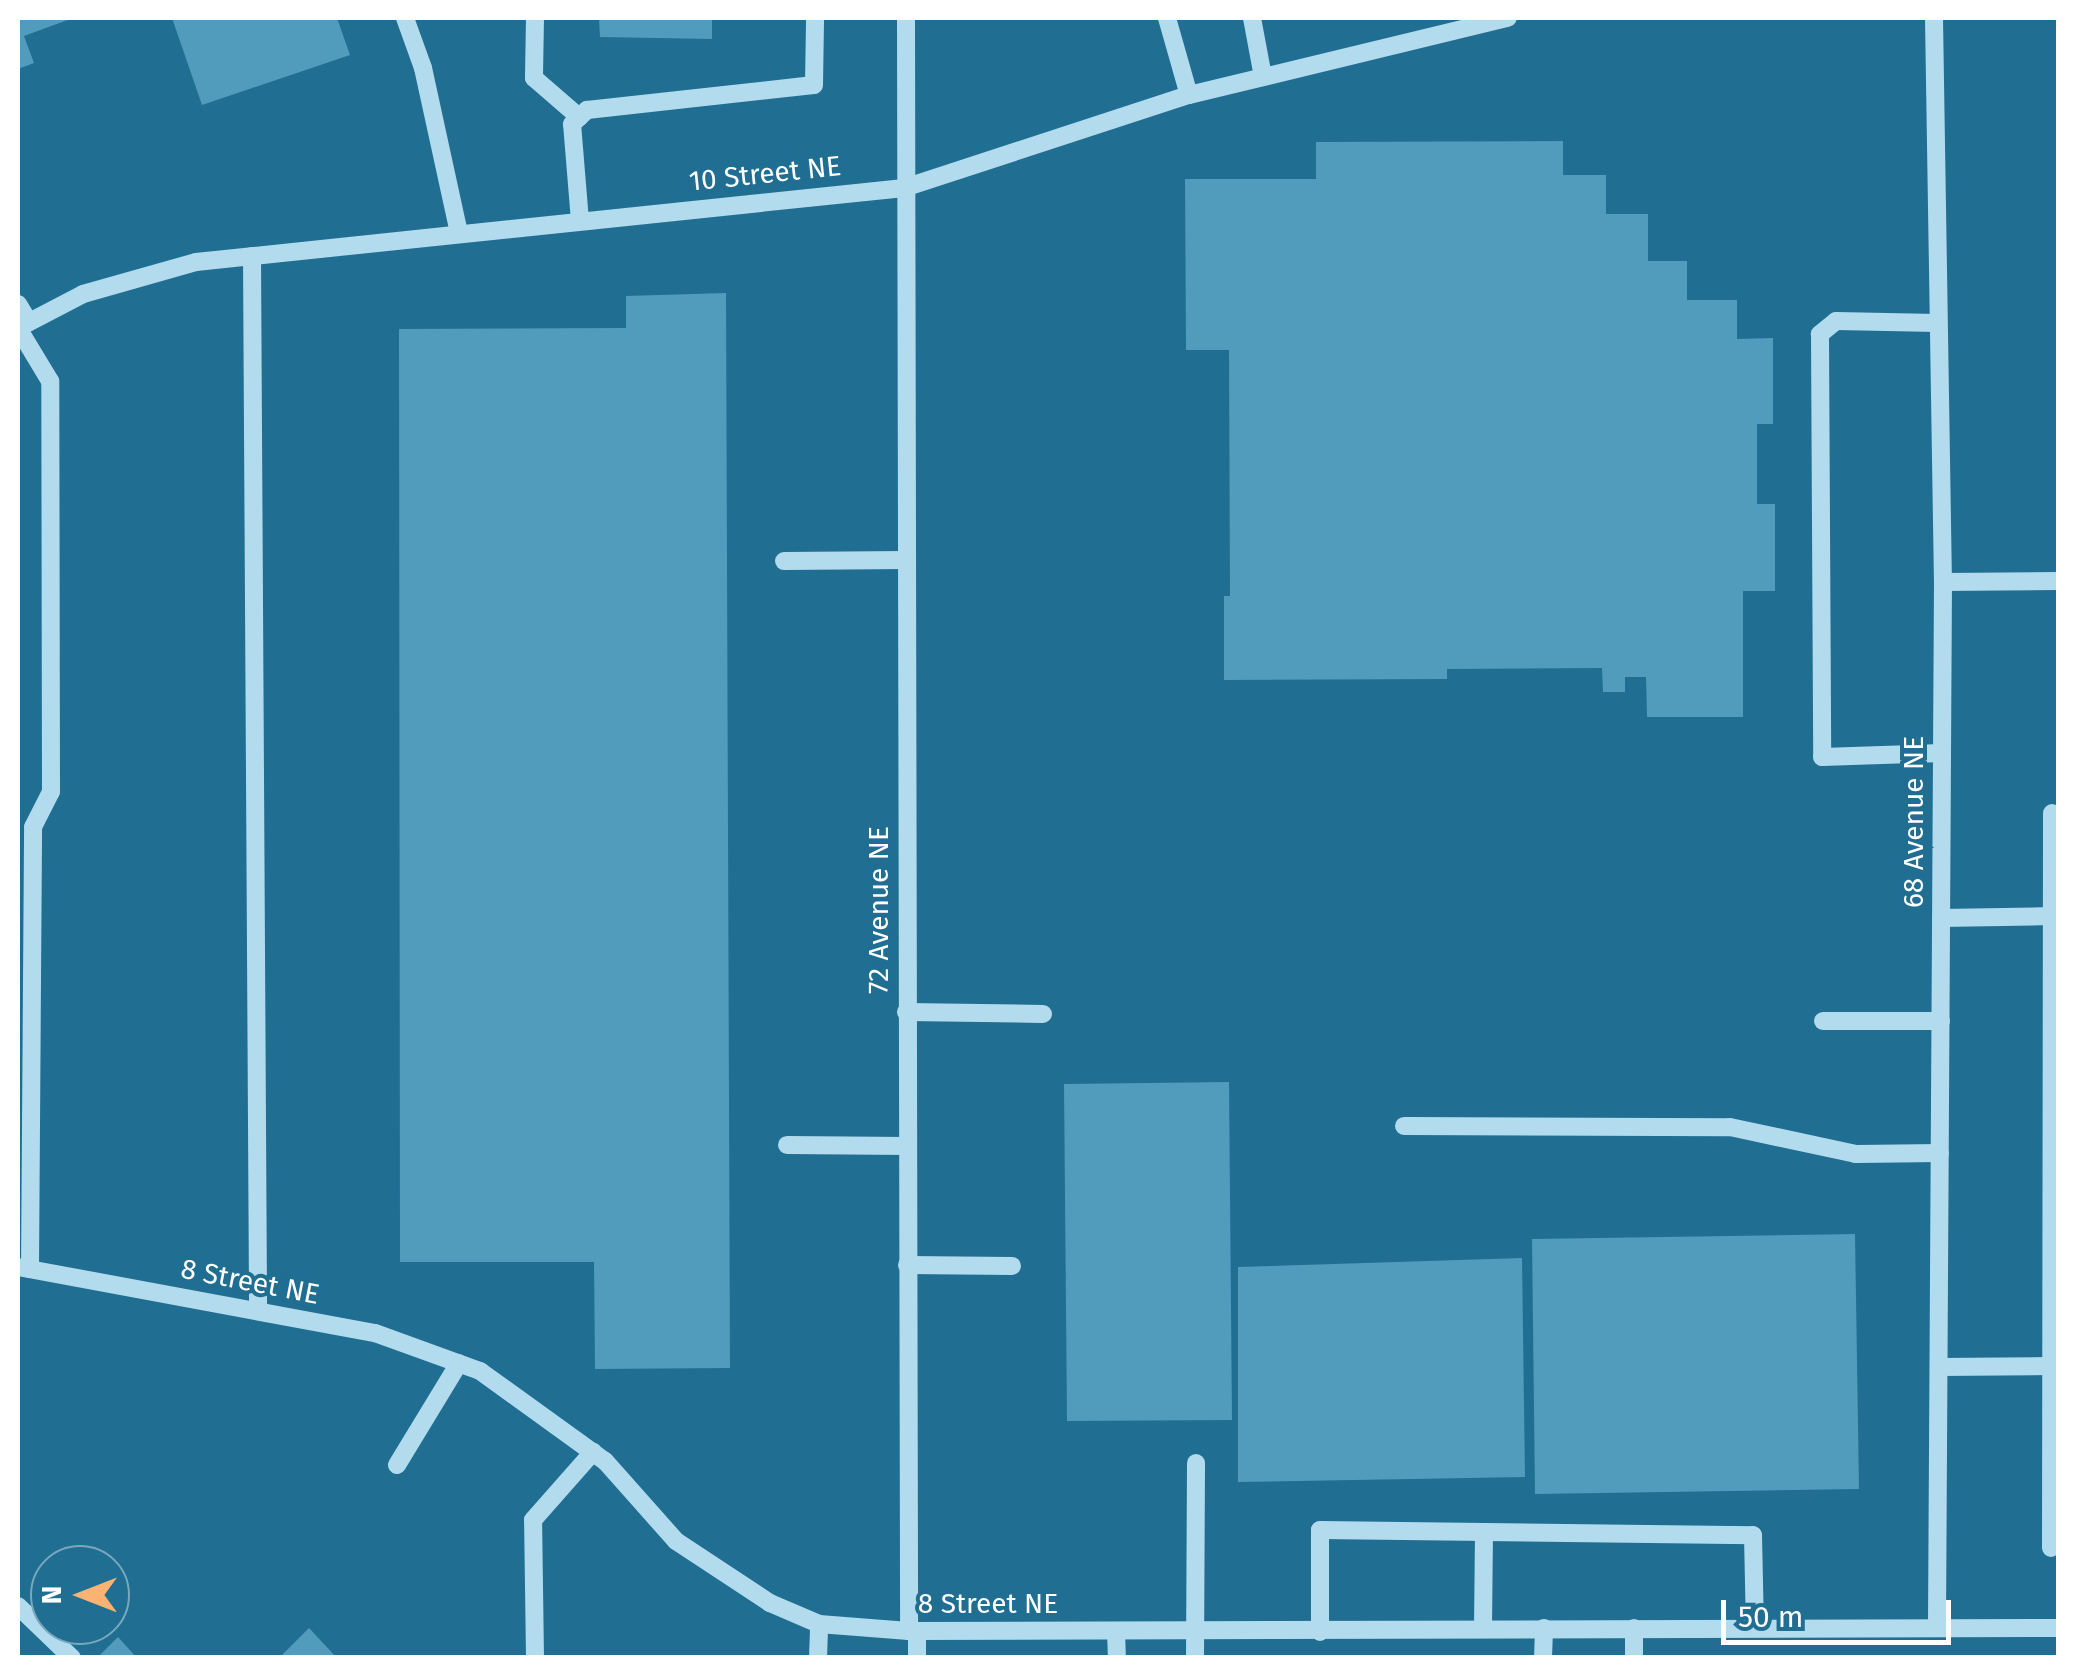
<!DOCTYPE html>
<style>
body{margin:0}
#map{position:relative;width:2076px;height:1675px;overflow:hidden;background:#206e92;font-family:"Fira Sans",sans-serif}
div>[style]{position:absolute}
.building>*{inset:0;background:#519bbd}
.minor>*{height:18px;margin:-9px;padding:0 9px;transform-origin:9px;border-radius:9px;background:#b2dbed}
span{translate:-50% -50%;white-space:nowrap;text-align:center;line-height:1.15;-webkit-text-stroke:8px #206e92;paint-order:stroke}
.street-label{font-size:28px;color:#fff}
.frame{position:absolute;inset:0;border:20px solid #fff;pointer-events:none}
.north{position:absolute;left:30px;top:1545px;width:100px;height:100px;box-sizing:border-box;background:#206e92;border:2px solid #79a8be;border-radius:50%;rotate:270deg;font-size:28px;font-weight:700;line-height:40px;text-align:center;color:#fff}
.north::after{content:'';display:block;margin:auto;width:35px;height:45px;background:#fab373;clip-path:polygon(50% 0,100% 100%,50% 72%,0 100%)}
.scale{position:absolute;left:1721px;top:1600px;width:230px;height:45px;box-sizing:border-box;border:5px solid #fff;border-top:0;padding-left:12px;font-size:30px;line-height:35px;white-space:nowrap;color:#fff;-webkit-text-stroke:8px #206e92;paint-order:stroke}
</style>
<div id="map">
<div class="building">
<i style="clip-path:polygon(18px 18px,73px 18px,24px 36px,34px 63px,18px 69px)"></i>
<i style="clip-path:polygon(172px 18px,337px 18px,350px 55px,202px 105px)"></i>
<i style="clip-path:polygon(599px 18px,712px 18px,712px 39px,600px 37px)"></i>
<i style="clip-path:polygon(1563px 141px,1563px 175px,1606px 175px,1606px 214px,1648px 214px,1648px 261px,1687px 261px,1687px 300px,1737px 300px,1737px 339px,1773px 338px,1773px 424px,1757px 424px,1757px 504px,1775px 504px,1775px 591px,1743px 591px,1743px 717px,1647px 717px,1646px 677px,1625px 677px,1625px 692px,1603px 692px,1602px 668px,1447px 669px,1447px 679px,1224px 680px,1224px 596px,1230px 596px,1229px 350px,1186px 350px,1185px 179px,1316px 179px,1316px 142px)"></i>
<i style="clip-path:polygon(726px 293px,730px 1368px,595px 1369px,594px 1262px,400px 1262px,399px 329px,626px 328px,626px 296px)"></i>
<i style="clip-path:polygon(1229px 1082px,1232px 1420px,1067px 1421px,1064px 1084px)"></i>
<i style="clip-path:polygon(1855px 1234px,1859px 1489px,1535px 1494px,1532px 1239px)"></i>
<i style="clip-path:polygon(1522px 1258px,1525px 1477px,1238px 1482px,1238px 1267px)"></i>
<i style="clip-path:polygon(309px 1628px,337px 1658px,279px 1658px)"></i>
<i style="clip-path:polygon(118px 1637px,137px 1658px,97px 1658px)"></i>
</div>
<div class="minor">
<i style="left:405px;top:18px;width:53px;rotate:70.2deg"></i>
<i style="left:423px;top:68px;width:169px;rotate:77.7deg"></i>
<i style="left:535px;top:18px;width:60px;rotate:91deg"></i>
<i style="left:534px;top:78px;width:60px;rotate:40.9deg"></i>
<i style="left:906px;top:18px;width:1613px;rotate:89.89deg"></i>
<i style="left:1167px;top:18px;width:80px;rotate:74.1deg"></i>
<i style="left:1252px;top:18px;width:60px;rotate:79.4deg"></i>
<i style="left:1934px;top:18px;width:564px;rotate:89.09deg"></i>
<i style="left:1943px;top:582px;width:1045px;rotate:90.33deg"></i>
<i style="left:580px;top:221px;width:97px;rotate:-94.7deg"></i>
<i style="left:572px;top:124px;width:21px;rotate:-43deg"></i>
<i style="left:587px;top:110px;width:228px;rotate:-6.3deg"></i>
<i style="left:814px;top:85px;width:67px;rotate:-89.1deg"></i>
<i style="left:252px;top:256px;width:1055px;rotate:89.67deg"></i>
<i style="left:18px;top:304px;width:21px;rotate:59deg"></i>
<i style="left:1937px;top:323px;width:101px;rotate:-178.9deg"></i>
<i style="left:1836px;top:321px;width:21px;rotate:141deg"></i>
<i style="left:1820px;top:334px;width:423px;rotate:89.7deg"></i>
<i style="left:1822px;top:757px;width:120px;rotate:-1.9deg"></i>
<i style="left:784px;top:561px;width:121px;rotate:-0.5deg"></i>
<i style="left:1943px;top:582px;width:115px;rotate:-0.5deg"></i>
<i style="left:1941px;top:918px;width:110px;rotate:-1deg"></i>
<i style="left:906px;top:1012px;width:137px;rotate:0.8deg"></i>
<i style="left:1823px;top:1021px;width:118px"></i>
<i style="left:1404px;top:1126px;width:326px;rotate:0.2deg"></i>
<i style="left:1730px;top:1127px;width:129px;rotate:12.1deg"></i>
<i style="left:1856px;top:1154px;width:84px;rotate:-0.7deg"></i>
<i style="left:787px;top:1145px;width:120px;rotate:0.5deg"></i>
<i style="left:907px;top:1265px;width:105px;rotate:0.5deg"></i>
<i style="left:18px;top:1267px;width:363px;rotate:10.5deg"></i>
<i style="left:375px;top:1333px;width:112px;rotate:19.9deg"></i>
<i style="left:480px;top:1371px;width:154px;rotate:35.8deg"></i>
<i style="left:605px;top:1461px;width:107px;rotate:48.4deg"></i>
<i style="left:676px;top:1541px;width:113px;rotate:33.4deg"></i>
<i style="left:770px;top:1603px;width:53px;rotate:23.2deg"></i>
<i style="left:819px;top:1624px;width:90px;rotate:4.4deg"></i>
<i style="left:909px;top:1631px;width:1149px;rotate:-0.15deg"></i>
<i style="left:30px;top:1269px;width:442px;rotate:-89.6deg"></i>
<i style="left:33px;top:827px;width:39px;rotate:-63deg"></i>
<i style="left:51px;top:792px;width:411px;rotate:-90.1deg"></i>
<i style="left:50px;top:381px;width:62px;rotate:-121.1deg"></i>
<i style="left:18px;top:328px;width:73px;rotate:-27.6deg"></i>
<i style="left:83px;top:294px;width:117px;rotate:-15.8deg"></i>
<i style="left:196px;top:262px;width:712px;rotate:-5.97deg"></i>
<i style="left:904px;top:188px;width:300px;rotate:-18.1deg"></i>
<i style="left:1189px;top:95px;width:328px;rotate:-13.6deg"></i>
<i style="left:1939px;top:1367px;width:112px;rotate:-0.5deg"></i>
<i style="left:397px;top:1465px;width:119px;rotate:-58.7deg"></i>
<i style="left:2051px;top:1548px;width:735px;rotate:-89.92deg"></i>
<i style="left:18px;top:1606px;width:75px;rotate:43.9deg"></i>
<i style="left:1483px;top:1628px;width:96px;rotate:-89.4deg"></i>
<i style="left:1634px;top:1628px;width:30px;rotate:90deg"></i>
<i style="left:1116px;top:1631px;width:27px;rotate:88deg"></i>
<i style="left:1320px;top:1632px;width:102px;rotate:-90deg"></i>
<i style="left:1320px;top:1530px;width:433px;rotate:0.7deg"></i>
<i style="left:1753px;top:1535px;width:93px;rotate:88.8deg"></i>
<i style="left:535px;top:1658px;width:138px;rotate:-90.8deg"></i>
<i style="left:533px;top:1520px;width:91px;rotate:-48.6deg"></i>
<i style="left:818px;top:1658px;width:34px;rotate:-88deg"></i>
<i style="left:917px;top:1658px;width:27px;rotate:-90deg"></i>
<i style="left:1195px;top:1658px;width:195px;rotate:-89.7deg"></i>
<i style="left:1543px;top:1658px;width:30px;rotate:-88deg"></i>
</div>
<div class="street-label">
<span style="left:765px;top:174px;rotate:-6deg">10 Street NE</span>
<span style="left:1914px;top:822px;rotate:-90deg">68 Avenue NE</span>
<span style="left:879px;top:910px;rotate:-90deg">72 Avenue NE</span>
<span style="left:250px;top:1282px;rotate:11deg">8 Street NE</span>
<span style="left:988px;top:1604px">8 Street NE</span>
</div>
<div class="frame"></div>
<div class="north">N</div>
<div class="scale">50 m</div>
</div>
